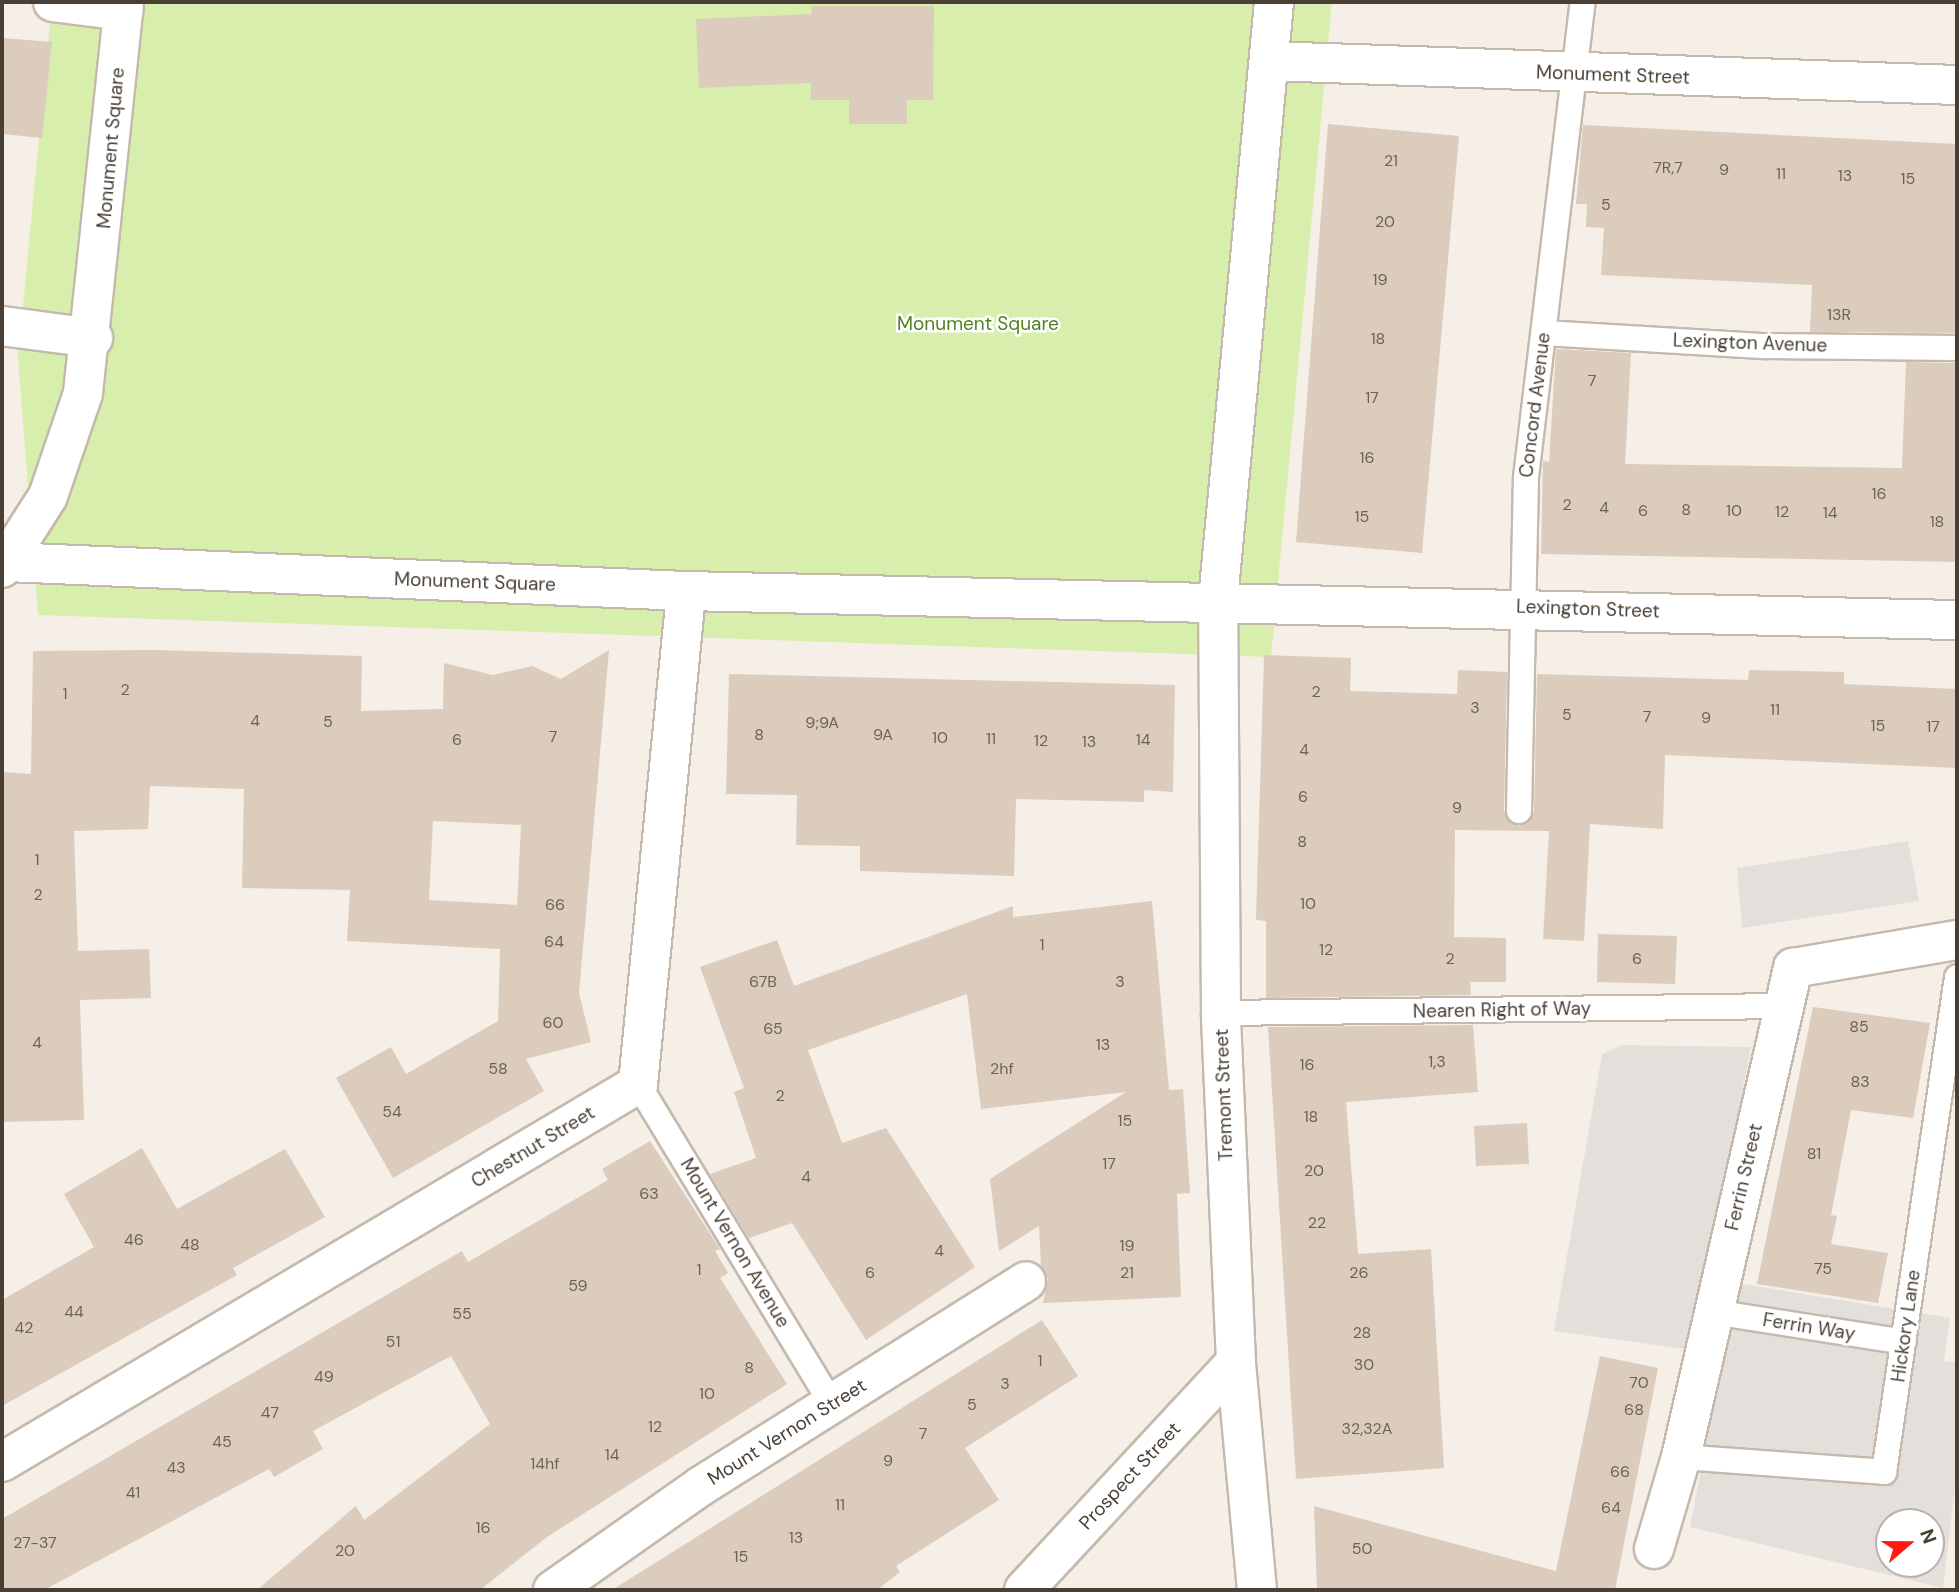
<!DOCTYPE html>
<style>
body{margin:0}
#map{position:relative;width:1959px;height:1592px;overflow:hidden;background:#f5efe7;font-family:"DM Sans",sans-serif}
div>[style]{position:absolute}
.green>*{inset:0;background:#d8eeac}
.parking>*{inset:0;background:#e3e0dc}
.building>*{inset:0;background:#dbccbe}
.roads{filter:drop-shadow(2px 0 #c5b9ac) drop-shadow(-2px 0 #c5b9ac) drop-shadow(0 2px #c5b9ac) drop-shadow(0 -2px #c5b9ac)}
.lane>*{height:24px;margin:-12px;padding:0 12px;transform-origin:12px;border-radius:12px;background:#fff}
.street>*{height:38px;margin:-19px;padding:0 19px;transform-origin:19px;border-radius:19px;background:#fff}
span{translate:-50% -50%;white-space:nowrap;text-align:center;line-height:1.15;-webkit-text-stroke:5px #fff;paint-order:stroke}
.number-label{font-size:16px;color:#6e6257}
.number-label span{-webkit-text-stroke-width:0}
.street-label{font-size:19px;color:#493f35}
.park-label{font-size:19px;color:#528221}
.frame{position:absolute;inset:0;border:4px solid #493f35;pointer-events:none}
.north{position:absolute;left:1875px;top:1508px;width:70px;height:70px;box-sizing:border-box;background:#fff;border:2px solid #b6b2ae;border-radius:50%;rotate:70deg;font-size:19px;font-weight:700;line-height:28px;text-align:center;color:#493f35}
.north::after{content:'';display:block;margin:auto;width:24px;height:32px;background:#ff1b14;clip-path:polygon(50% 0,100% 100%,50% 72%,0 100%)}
</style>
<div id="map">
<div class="green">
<i style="clip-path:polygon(52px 2px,1332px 2px,1271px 657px,38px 615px,18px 358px)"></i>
</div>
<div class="parking">
<i style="clip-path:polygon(1908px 841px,1919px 901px,1742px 928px,1737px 868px)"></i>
<i style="clip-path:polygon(1622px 1045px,1751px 1047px,1692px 1350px,1554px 1331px,1602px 1054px)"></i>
<i style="clip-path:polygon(evenodd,1737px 1283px,1950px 1318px,1944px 1361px,1957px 1363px,1957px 1472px,1943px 1588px,1690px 1527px,1737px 1283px,1889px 1522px,1931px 1522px,1931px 1564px,1889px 1564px,1889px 1522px)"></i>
</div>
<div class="building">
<i style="clip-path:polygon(811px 6px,934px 6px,933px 100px,907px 100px,907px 124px,849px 124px,849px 100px,811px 100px,811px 83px,699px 88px,696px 19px,812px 14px)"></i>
<i style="clip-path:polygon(2px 38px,52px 42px,42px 138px,2px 134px)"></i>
<i style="clip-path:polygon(1328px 124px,1459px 136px,1422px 553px,1296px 542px)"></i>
<i style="clip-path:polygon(1583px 125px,1957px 144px,1957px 333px,1810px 332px,1812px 285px,1601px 275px,1604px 228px,1586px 227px,1587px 204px,1576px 204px)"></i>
<i style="clip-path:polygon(1556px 349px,1631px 353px,1625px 464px,1902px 468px,1906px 362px,1957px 363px,1957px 562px,1541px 554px,1543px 461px,1549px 462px)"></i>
<i style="clip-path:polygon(evenodd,155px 650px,362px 656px,361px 711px,443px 709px,444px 663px,493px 675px,532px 666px,561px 679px,609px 650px,579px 993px,591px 1042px,526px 1059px,544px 1091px,393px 1178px,336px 1078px,391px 1047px,406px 1074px,498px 1021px,500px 949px,347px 941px,350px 890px,242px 888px,244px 789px,150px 786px,148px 829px,74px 831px,78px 951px,149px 949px,151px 998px,80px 1000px,84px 1120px,2px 1122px,2px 772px,31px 774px,33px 651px,155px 650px,433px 821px,521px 825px,517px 905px,429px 900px,433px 821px)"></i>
<i style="clip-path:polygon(1264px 655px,1351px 658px,1350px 691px,1457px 694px,1458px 670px,1507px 672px,1504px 811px,1518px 826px,1527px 824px,1534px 811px,1537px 674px,1748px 680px,1749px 670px,1844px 672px,1844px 684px,1957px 689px,1957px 768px,1665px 755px,1663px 829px,1590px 824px,1584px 941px,1543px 939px,1549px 831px,1455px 830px,1454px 937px,1506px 938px,1506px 982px,1470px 982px,1471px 995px,1266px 998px,1266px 921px,1256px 920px)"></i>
<i style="clip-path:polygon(729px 674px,1175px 685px,1173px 792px,1144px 790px,1144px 802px,1016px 799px,1014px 876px,860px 871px,860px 846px,796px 845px,797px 795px,726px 794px)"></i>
<i style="clip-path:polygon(1152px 901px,1169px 1090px,1183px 1089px,1190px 1193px,1177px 1194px,1181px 1297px,1043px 1303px,1048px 1279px,1041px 1266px,1039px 1226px,999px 1251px,990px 1179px,1126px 1092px,981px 1109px,967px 994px,808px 1050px,842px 1143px,886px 1128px,975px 1267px,866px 1340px,792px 1223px,749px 1238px,710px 1174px,756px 1158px,734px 1092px,744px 1088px,700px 967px,777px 940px,794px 986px,1013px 906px,1013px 917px)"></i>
<i style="clip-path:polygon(1598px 934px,1677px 936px,1675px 984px,1597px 982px)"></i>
<i style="clip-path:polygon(1813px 1007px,1930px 1023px,1913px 1118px,1851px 1110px,1831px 1215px,1837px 1216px,1831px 1244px,1888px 1253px,1878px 1303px,1757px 1284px)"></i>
<i style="clip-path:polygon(1473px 1025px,1478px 1092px,1346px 1102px,1358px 1254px,1431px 1249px,1444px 1468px,1296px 1479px,1268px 1027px)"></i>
<i style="clip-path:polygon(1527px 1123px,1529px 1164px,1476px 1166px,1474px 1126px)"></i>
<i style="clip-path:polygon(650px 1141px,720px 1249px,715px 1251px,728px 1273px,720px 1278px,787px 1384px,547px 1537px,480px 1590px,257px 1590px,356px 1506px,364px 1520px,490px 1424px,451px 1356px,313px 1431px,323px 1449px,274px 1477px,269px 1469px,44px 1590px,2px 1590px,2px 1519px,462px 1251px,468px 1262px,608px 1180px,602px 1169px)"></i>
<i style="clip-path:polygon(142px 1148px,177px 1209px,285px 1149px,325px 1217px,233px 1268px,237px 1275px,2px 1406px,2px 1300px,94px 1247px,64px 1194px)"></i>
<i style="clip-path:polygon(1042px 1320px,1078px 1376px,965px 1448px,999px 1500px,896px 1566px,900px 1572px,877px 1590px,612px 1590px)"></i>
<i style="clip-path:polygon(1600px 1356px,1658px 1368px,1615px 1590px,1317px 1590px,1314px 1506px,1556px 1571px)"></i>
</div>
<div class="roads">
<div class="lane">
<i style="left:1544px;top:333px;width:222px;rotate:3.4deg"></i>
<i style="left:1766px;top:346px;width:191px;rotate:0.6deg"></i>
<i style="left:1519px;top:811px;width:334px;rotate:-88.8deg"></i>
<i style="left:1526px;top:477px;width:478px;rotate:-83.2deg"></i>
<i style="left:1221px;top:1013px;width:561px;rotate:-0.71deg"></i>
<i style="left:638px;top:1084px;width:373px;rotate:58.8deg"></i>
<i style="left:1713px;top:1312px;width:193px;rotate:8.9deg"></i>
<i style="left:1681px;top:1457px;width:204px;rotate:4.2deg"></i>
<i style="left:1884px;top:1472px;width:500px;rotate:-81.61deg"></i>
</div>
<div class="street">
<i style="left:53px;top:2px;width:71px;rotate:7.3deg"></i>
<i style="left:1269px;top:61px;width:688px;rotate:2deg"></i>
<i style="left:2px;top:326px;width:92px;rotate:7.5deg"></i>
<i style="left:7px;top:562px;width:680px;rotate:2.45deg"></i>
<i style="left:686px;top:591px;width:1271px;rotate:1.31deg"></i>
<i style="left:2px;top:568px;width:85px;rotate:-57.4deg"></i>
<i style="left:48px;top:496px;width:109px;rotate:-71.2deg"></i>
<i style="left:83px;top:393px;width:393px;rotate:-84deg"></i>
<i style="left:2px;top:1462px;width:740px;rotate:-30.72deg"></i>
<i style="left:638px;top:1084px;width:495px;rotate:-84.4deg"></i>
<i style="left:1654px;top:1549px;width:96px;rotate:-73.6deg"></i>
<i style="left:1681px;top:1457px;width:502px;rotate:-77.1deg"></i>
<i style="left:1793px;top:968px;width:166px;rotate:-9.7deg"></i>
<i style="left:553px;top:1590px;width:181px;rotate:-35.1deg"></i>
<i style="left:701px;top:1486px;width:384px;rotate:-32.2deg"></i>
<i style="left:1024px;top:1590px;width:311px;rotate:-47.1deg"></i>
<i style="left:1257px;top:1590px;width:229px;rotate:-95.3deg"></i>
<i style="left:1236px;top:1362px;width:349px;rotate:-92.5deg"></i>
<i style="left:1221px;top:1013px;width:413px;rotate:-90.4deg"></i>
<i style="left:1218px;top:600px;width:601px;rotate:-84.65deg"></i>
</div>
</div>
<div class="number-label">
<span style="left:1391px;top:161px">21</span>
<span style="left:1668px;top:168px">7R,7</span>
<span style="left:1724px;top:170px">9</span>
<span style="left:1781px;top:174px">11</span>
<span style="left:1845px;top:176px">13</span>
<span style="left:1908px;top:179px">15</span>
<span style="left:1606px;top:205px">5</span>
<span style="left:1385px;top:222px">20</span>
<span style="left:1380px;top:280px">19</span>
<span style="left:1839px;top:315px">13R</span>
<span style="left:1378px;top:339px">18</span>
<span style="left:1592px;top:381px">7</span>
<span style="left:1372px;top:398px">17</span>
<span style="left:1367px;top:458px">16</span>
<span style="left:1879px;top:494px">16</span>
<span style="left:1567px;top:505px">2</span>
<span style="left:1604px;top:508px">4</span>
<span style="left:1686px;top:510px">8</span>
<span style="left:1643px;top:511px">6</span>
<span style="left:1734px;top:511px">10</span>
<span style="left:1782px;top:512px">12</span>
<span style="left:1830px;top:513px">14</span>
<span style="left:1362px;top:517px">15</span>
<span style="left:1937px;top:522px">18</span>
<span style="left:125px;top:690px">2</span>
<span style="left:1316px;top:692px">2</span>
<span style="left:65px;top:694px">1</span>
<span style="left:1475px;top:708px">3</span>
<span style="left:1775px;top:710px">11</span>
<span style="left:1567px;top:715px">5</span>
<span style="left:1647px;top:717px">7</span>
<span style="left:1706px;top:718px">9</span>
<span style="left:255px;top:721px">4</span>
<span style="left:328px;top:722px">5</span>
<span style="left:822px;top:723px">9;9A</span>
<span style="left:1878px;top:726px">15</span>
<span style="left:1933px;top:727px">17</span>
<span style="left:759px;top:735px">8</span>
<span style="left:883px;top:735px">9A</span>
<span style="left:553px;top:737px">7</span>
<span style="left:940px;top:738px">10</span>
<span style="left:991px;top:739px">11</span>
<span style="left:457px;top:740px">6</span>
<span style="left:1143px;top:740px">14</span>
<span style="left:1041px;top:741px">12</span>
<span style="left:1089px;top:742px">13</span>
<span style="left:1304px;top:750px">4</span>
<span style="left:1303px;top:797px">6</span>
<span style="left:1457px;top:808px">9</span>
<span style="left:1302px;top:842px">8</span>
<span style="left:37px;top:860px">1</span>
<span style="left:38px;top:895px">2</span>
<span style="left:1308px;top:904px">10</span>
<span style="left:555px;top:905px">66</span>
<span style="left:554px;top:942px">64</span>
<span style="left:1042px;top:945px">1</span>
<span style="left:1326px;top:950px">12</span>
<span style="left:1450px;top:959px">2</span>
<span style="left:1637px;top:959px">6</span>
<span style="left:763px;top:982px">67B</span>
<span style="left:1120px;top:982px">3</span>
<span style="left:553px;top:1023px">60</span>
<span style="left:1859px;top:1027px">85</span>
<span style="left:773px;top:1029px">65</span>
<span style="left:37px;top:1043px">4</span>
<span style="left:1103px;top:1045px">13</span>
<span style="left:1437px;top:1062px">1,3</span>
<span style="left:1307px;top:1065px">16</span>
<span style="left:498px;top:1069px">58</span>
<span style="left:1002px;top:1069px">2hf</span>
<span style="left:1860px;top:1082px">83</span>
<span style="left:780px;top:1096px">2</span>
<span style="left:392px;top:1112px">54</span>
<span style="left:1311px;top:1117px">18</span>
<span style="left:1125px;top:1121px">15</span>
<span style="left:1814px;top:1154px">81</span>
<span style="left:1109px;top:1164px">17</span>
<span style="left:1314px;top:1171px">20</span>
<span style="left:806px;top:1177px">4</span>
<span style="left:649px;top:1194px">63</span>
<span style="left:1317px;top:1223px">22</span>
<span style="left:134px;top:1240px">46</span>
<span style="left:190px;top:1245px">48</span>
<span style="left:1127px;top:1246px">19</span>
<span style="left:939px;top:1251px">4</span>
<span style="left:1823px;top:1269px">75</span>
<span style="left:699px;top:1270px">1</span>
<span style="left:870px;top:1273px">6</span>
<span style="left:1127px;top:1273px">21</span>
<span style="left:1359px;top:1273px">26</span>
<span style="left:578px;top:1286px">59</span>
<span style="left:74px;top:1312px">44</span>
<span style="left:462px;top:1314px">55</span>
<span style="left:24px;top:1328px">42</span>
<span style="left:1362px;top:1333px">28</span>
<span style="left:393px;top:1342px">51</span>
<span style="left:1040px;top:1361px">1</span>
<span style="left:1364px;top:1365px">30</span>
<span style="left:749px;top:1368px">8</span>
<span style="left:324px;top:1377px">49</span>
<span style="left:1639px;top:1383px">70</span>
<span style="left:1005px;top:1384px">3</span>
<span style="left:707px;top:1394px">10</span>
<span style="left:972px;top:1405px">5</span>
<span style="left:1634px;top:1410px">68</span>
<span style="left:270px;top:1413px">47</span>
<span style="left:655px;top:1427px">12</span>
<span style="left:1367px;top:1429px">32,32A</span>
<span style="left:923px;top:1434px">7</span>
<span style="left:222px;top:1442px">45</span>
<span style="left:612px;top:1455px">14</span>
<span style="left:888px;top:1461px">9</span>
<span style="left:545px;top:1464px">14hf</span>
<span style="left:176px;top:1468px">43</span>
<span style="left:1620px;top:1472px">66</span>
<span style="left:133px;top:1493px">41</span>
<span style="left:840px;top:1505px">11</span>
<span style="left:1611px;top:1508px">64</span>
<span style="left:483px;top:1528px">16</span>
<span style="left:796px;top:1538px">13</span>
<span style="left:35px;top:1543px">27-37</span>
<span style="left:1362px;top:1549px">50</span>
<span style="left:345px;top:1551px">20</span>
<span style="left:741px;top:1557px">15</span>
</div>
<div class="street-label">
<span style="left:1613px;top:75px;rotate:2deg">Monument Street</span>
<span style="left:111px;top:148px;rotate:-85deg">Monument Square</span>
<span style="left:1750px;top:343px;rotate:2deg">Lexington Avenue</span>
<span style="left:1535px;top:405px;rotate:-83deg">Concord Avenue</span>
<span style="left:475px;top:582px;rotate:2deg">Monument Square</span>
<span style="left:1588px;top:609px;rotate:2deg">Lexington Street</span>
<span style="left:1502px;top:1010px;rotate:-1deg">Nearen Right of Way</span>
<span style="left:1224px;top:1095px;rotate:-92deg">Tremont Street</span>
<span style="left:533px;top:1147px;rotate:-31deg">Chestnut Street</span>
<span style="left:1744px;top:1177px;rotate:-77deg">Ferrin Street</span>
<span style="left:735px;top:1243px;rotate:59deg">Mount Vernon Avenue</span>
<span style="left:1906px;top:1326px;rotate:-82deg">Hickory Lane</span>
<span style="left:1809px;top:1327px;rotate:9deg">Ferrin Way</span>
<span style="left:787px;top:1432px;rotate:-32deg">Mount Vernon Street</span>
<span style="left:1130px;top:1476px;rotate:-47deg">Prospect Street</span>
</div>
<div class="park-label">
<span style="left:978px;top:324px">Monument Square</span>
</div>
<div class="frame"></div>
<div class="north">N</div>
</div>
